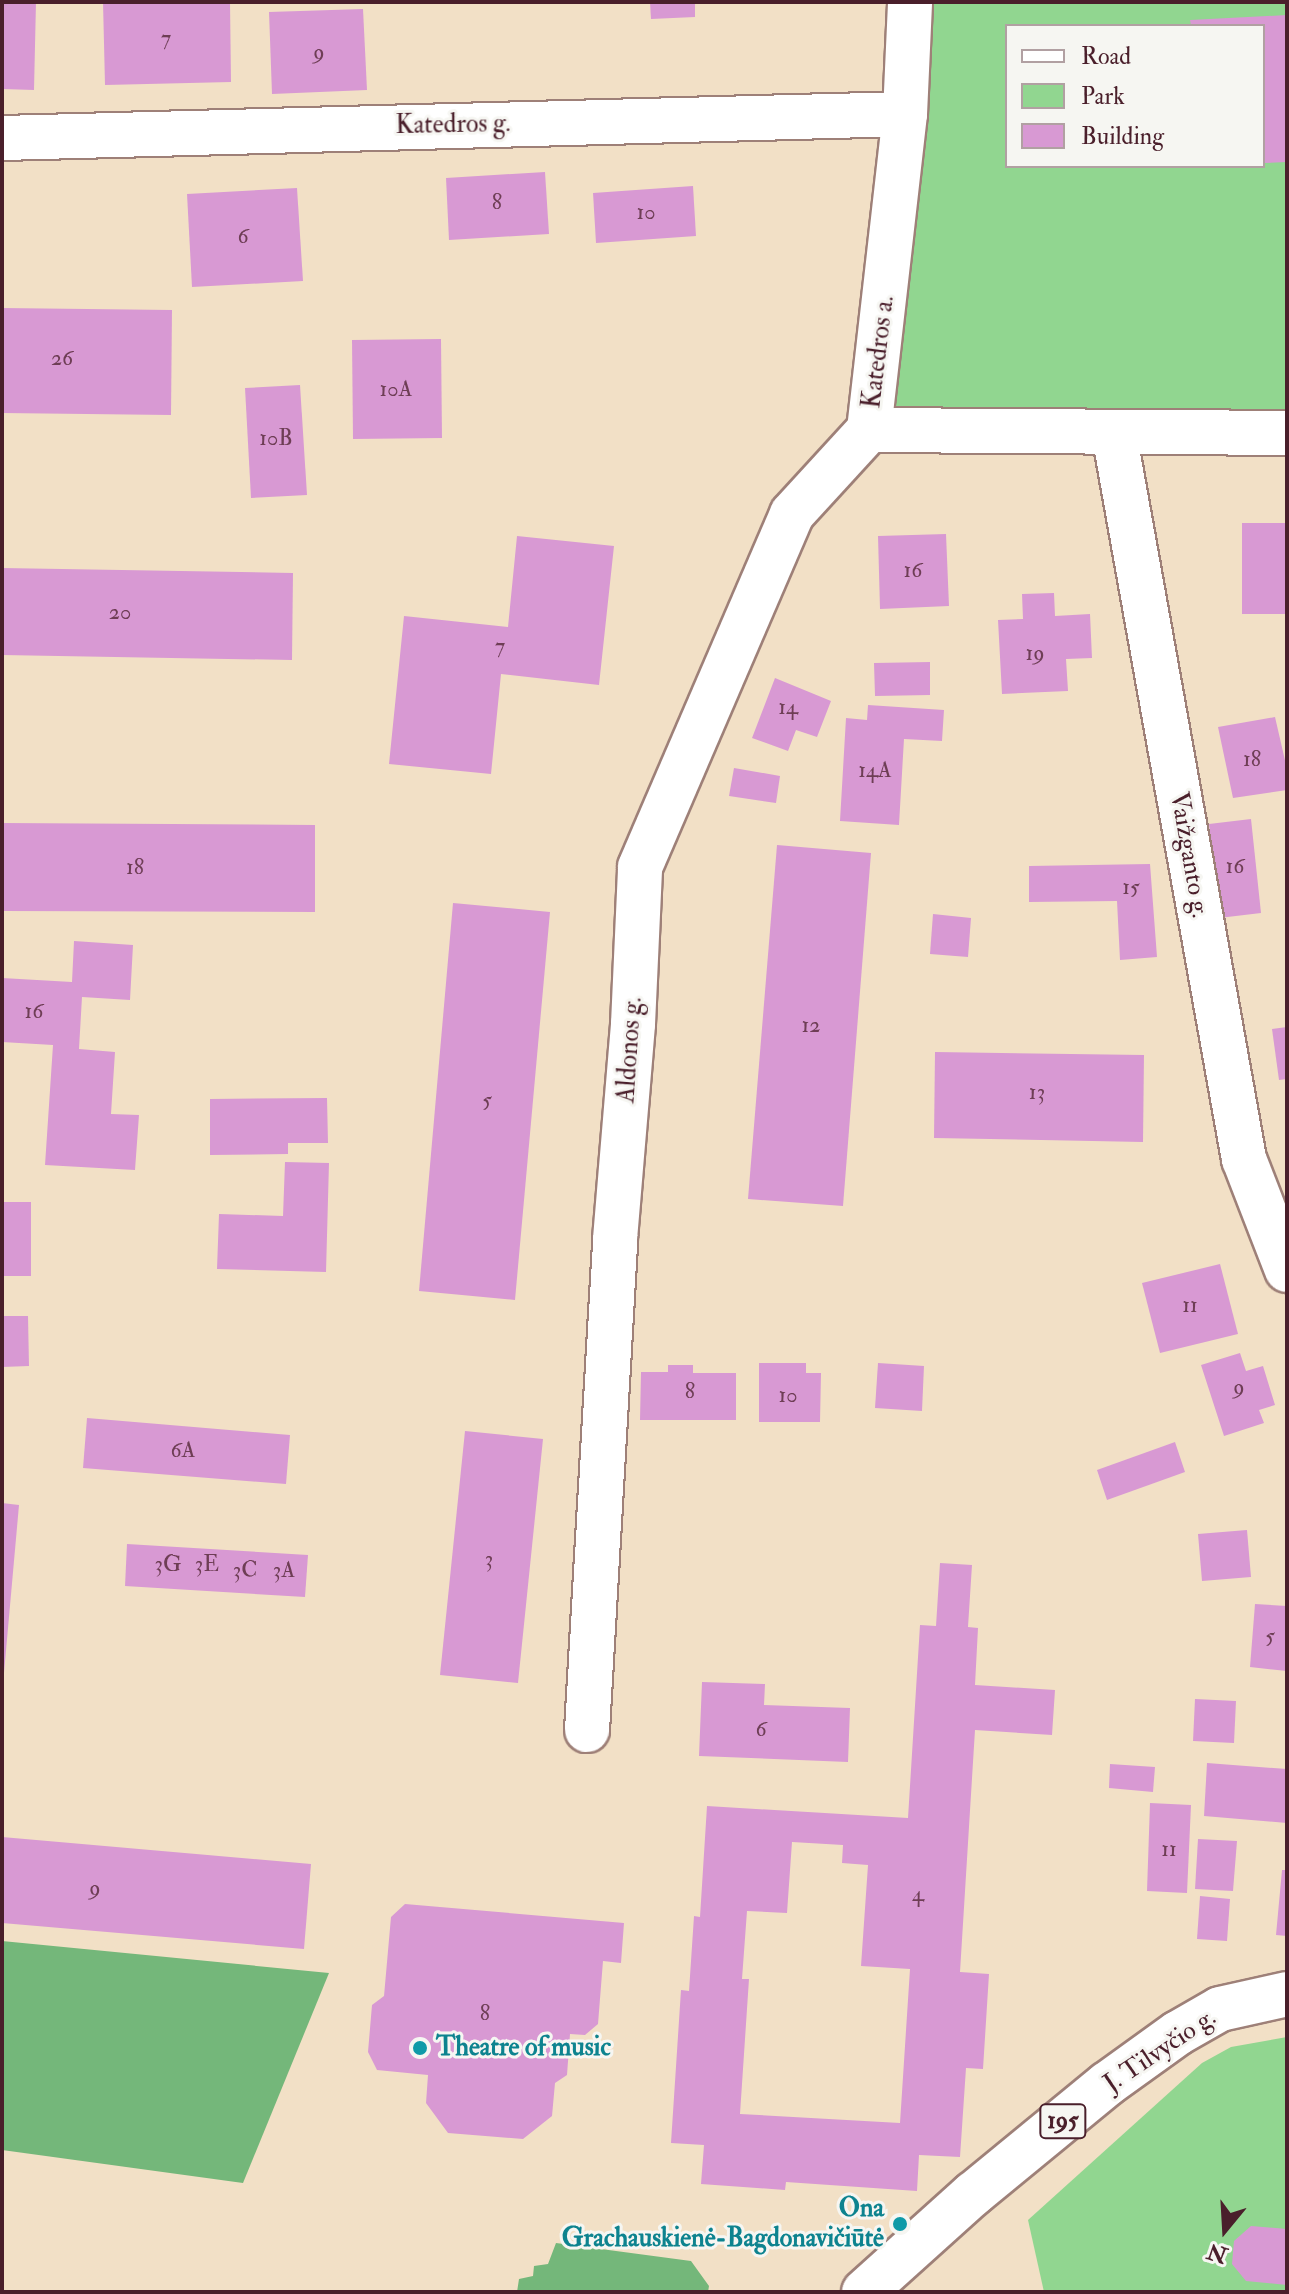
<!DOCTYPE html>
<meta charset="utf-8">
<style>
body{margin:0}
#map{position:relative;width:1289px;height:2294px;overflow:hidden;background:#f2e0c6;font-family:"IM FELL Double Pica",serif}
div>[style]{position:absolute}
.green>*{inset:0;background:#91d690}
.forest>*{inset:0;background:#74b77a}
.building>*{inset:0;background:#d899d3}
.roads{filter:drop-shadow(2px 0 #9e8078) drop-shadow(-2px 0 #9e8078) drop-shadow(0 2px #9e8078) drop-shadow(0 -2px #9e8078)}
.street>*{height:44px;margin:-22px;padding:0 22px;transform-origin:22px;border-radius:22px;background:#fff}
.primary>*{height:44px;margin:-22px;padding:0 22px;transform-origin:22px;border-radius:22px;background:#fff}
.dots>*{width:22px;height:22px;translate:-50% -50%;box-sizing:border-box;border:4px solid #f6f6f2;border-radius:50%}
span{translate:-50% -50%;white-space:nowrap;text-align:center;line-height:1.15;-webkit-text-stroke:6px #f6f6f2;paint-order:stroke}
.number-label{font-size:22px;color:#6e3e55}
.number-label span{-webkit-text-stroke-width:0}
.shield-label span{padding:2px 6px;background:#f6f6f2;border:2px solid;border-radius:6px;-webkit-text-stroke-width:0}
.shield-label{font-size:24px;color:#4a1f2b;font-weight:700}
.street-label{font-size:26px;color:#4a1f2b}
.culture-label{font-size:26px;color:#0d838f;font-weight:700}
.left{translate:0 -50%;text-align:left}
.right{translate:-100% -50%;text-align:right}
.frame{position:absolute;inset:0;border:4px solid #4a1f2b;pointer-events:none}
.legend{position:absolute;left:1005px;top:24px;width:260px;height:144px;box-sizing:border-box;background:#f6f6f2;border:2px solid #b1a0a2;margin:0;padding:10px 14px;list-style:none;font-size:24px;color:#4a1f2b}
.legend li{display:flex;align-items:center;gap:16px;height:40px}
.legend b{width:40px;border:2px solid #b1a0a2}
.north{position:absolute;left:1185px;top:2190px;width:80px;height:80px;-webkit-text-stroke:6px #f6f6f2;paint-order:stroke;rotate:198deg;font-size:22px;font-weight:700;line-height:32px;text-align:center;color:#4a1f2b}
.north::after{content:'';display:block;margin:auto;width:28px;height:36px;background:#4a1f2b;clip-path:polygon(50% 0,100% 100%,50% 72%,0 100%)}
</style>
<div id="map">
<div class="green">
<i style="clip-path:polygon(evenodd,910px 2px,1287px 2px,1287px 433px,869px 430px,910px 2px,1007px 26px,1263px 26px,1263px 166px,1007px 166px,1007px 26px)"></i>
<i style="clip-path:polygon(1287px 2037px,1287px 2292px,1044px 2292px,1028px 2220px,1202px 2063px,1231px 2047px)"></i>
</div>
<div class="forest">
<i style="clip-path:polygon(2px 1941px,329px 1973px,243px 2183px,2px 2150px)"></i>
<i style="clip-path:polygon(556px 2243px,691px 2261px,709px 2286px,708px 2292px,517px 2292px,519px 2279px,533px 2276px,534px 2266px,548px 2264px)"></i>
</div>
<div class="building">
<i style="clip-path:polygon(2px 2px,36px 2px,34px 90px,2px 89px)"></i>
<i style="clip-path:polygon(103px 2px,230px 2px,231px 82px,105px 85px)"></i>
<i style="clip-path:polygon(650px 2px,695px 2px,695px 17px,651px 19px)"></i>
<i style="clip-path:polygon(363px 9px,367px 90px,272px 94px,269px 12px)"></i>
<i style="clip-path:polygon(1287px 15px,1287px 162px,1263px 163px,1263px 26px,1191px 26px,1190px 20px)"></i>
<i style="clip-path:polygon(545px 172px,549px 234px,449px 240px,446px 178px)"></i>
<i style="clip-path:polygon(693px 186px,696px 236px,596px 243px,593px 193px)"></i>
<i style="clip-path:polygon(297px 188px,303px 281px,192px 287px,187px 194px)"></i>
<i style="clip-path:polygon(2px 308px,172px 310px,171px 415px,2px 413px)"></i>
<i style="clip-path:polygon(441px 339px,442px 438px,353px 439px,352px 340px)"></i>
<i style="clip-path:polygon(300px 385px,307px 495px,251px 498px,245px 388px)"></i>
<i style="clip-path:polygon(1242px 523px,1287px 523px,1287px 614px,1242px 614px)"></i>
<i style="clip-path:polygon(946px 534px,949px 606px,880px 609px,878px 536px)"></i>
<i style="clip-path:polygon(517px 536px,614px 546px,599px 685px,501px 674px,491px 774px,389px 764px,404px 616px,508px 627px)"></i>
<i style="clip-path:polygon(2px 568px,293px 573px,292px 660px,2px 655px)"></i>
<i style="clip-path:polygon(1054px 593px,1055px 616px,1090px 614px,1092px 658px,1066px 659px,1068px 691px,1002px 694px,998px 620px,1023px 619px,1022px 594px)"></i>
<i style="clip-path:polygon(930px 662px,930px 695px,875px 696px,874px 663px)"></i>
<i style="clip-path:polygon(775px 678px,831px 701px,817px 737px,796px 730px,788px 751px,752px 738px)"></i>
<i style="clip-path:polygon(868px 705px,944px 710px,942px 741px,904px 739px,899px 825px,840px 821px,846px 718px,867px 720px)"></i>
<i style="clip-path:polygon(1275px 717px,1287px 769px,1287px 790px,1233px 798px,1218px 727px)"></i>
<i style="clip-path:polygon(734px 768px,780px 776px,776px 803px,729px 796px)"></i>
<i style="clip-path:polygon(1251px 819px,1261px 913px,1219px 918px,1209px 824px)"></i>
<i style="clip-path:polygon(2px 823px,315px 825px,315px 912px,2px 911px)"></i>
<i style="clip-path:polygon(777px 845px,871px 853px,843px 1206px,748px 1199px)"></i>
<i style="clip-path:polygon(1150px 864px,1157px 957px,1120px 960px,1117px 901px,1029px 902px,1029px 866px)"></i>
<i style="clip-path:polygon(453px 903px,550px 912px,515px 1300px,419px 1291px)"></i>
<i style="clip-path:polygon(933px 914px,971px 918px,968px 957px,930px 954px)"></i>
<i style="clip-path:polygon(74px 941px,133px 945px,130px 1000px,82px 997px,79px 1049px,115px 1052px,111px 1114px,139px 1115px,135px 1170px,45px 1165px,53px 1045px,2px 1042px,2px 978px,72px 982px)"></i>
<i style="clip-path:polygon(1287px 1027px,1287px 1079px,1279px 1080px,1272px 1029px)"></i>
<i style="clip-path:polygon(935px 1052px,1144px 1055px,1143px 1142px,934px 1138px)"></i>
<i style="clip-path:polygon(327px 1098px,328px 1143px,288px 1143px,288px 1154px,210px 1155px,210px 1099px)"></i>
<i style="clip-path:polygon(285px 1162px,329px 1163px,326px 1272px,217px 1269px,219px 1214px,283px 1216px)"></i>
<i style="clip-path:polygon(2px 1202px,31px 1202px,31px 1276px,2px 1276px)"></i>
<i style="clip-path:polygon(1220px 1264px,1238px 1334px,1160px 1353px,1142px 1283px)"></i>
<i style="clip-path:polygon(2px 1316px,28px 1316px,29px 1366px,2px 1367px)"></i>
<i style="clip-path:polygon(1240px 1353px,1246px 1371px,1263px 1366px,1275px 1405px,1259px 1410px,1264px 1423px,1224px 1436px,1201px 1365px)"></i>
<i style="clip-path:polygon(759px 1363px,806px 1363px,806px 1373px,821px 1373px,820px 1422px,759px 1422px)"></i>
<i style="clip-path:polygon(878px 1363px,924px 1366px,922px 1411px,875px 1408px)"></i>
<i style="clip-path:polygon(668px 1365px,693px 1365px,693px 1373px,736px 1373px,736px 1420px,640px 1420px,641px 1372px,668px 1372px)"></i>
<i style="clip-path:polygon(87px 1418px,290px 1435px,286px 1484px,83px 1468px)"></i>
<i style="clip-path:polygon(465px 1431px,543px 1439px,518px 1683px,440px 1675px)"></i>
<i style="clip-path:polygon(1175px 1442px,1185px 1472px,1107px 1500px,1097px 1470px)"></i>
<i style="clip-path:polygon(2px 1503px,19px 1505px,4px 1673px,2px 1673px)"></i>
<i style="clip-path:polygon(1247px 1530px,1251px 1577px,1202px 1581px,1198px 1534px)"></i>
<i style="clip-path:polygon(127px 1544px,308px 1555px,305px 1597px,125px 1586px)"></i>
<i style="clip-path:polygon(evenodd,940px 1563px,972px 1565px,968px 1627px,978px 1628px,975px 1685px,1055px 1690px,1052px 1735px,975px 1730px,960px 1972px,989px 1974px,983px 2069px,966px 2068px,960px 2157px,919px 2155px,917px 2191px,786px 2182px,785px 2190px,701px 2184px,704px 2145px,671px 2143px,681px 1990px,689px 1991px,694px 1916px,700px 1917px,707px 1806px,908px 1818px,920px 1625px,936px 1626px,940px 1563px,792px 1842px,843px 1845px,842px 1863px,868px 1865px,861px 1966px,910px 1969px,900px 2123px,740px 2114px,749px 1979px,742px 1979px,747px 1911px,787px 1913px,792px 1842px)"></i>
<i style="clip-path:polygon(1255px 1604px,1287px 1606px,1287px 1671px,1250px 1667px)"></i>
<i style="clip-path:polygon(702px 1682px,765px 1684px,764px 1705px,850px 1708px,848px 1762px,699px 1756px)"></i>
<i style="clip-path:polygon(1195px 1699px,1236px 1701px,1234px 1743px,1193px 1741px)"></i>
<i style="clip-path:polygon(1207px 1763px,1287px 1769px,1287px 1823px,1204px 1816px)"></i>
<i style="clip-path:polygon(1110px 1764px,1155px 1767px,1153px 1792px,1109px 1788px)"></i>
<i style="clip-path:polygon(1150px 1803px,1191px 1805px,1187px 1893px,1147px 1891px)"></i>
<i style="clip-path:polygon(2px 1837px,311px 1864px,304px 1949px,2px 1923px)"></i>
<i style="clip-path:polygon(1198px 1839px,1237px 1841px,1233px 1891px,1195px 1889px)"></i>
<i style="clip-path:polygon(1282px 1870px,1287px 1870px,1287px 1936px,1276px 1935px)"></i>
<i style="clip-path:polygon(1200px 1896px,1230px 1899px,1227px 1941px,1197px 1939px)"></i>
<i style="clip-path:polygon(405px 1904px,624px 1923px,621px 1963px,603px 1961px,598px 2024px,585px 2035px,570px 2034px,567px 2075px,555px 2083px,552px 2116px,523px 2139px,448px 2133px,426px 2103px,428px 2075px,377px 2070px,368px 2052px,372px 2005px,384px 1996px,391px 1917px)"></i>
<i style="clip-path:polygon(1251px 2226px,1287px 2229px,1287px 2285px,1246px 2281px,1232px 2264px,1234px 2241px)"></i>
</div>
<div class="roads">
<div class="street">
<i style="left:2px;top:138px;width:903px;rotate:-1.52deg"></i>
<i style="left:869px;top:430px;width:318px;rotate:-83.5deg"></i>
<i style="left:905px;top:114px;width:112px;rotate:-87.4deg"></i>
<i style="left:869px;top:430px;width:418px;rotate:0.4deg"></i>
<i style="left:1114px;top:433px;width:738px;rotate:79.85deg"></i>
<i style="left:1244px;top:1159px;width:119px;rotate:68.8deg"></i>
<i style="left:587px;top:1730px;width:492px;rotate:-86.7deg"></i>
<i style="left:615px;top:1239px;width:216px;rotate:-85.2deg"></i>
<i style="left:633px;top:1024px;width:157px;rotate:-87.4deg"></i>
<i style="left:640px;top:867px;width:384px;rotate:-66.7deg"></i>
<i style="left:792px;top:514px;width:114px;rotate:-47.5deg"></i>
</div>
<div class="primary">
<i style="left:864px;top:2292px;width:147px;rotate:-42deg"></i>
<i style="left:973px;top:2194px;width:173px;rotate:-39.4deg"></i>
<i style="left:1107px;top:2084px;width:87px;rotate:-35.7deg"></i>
<i style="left:1178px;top:2033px;width:48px;rotate:-29.7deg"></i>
<i style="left:1220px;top:2009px;width:69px;rotate:-12.6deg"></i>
</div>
</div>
<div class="dots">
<i style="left:420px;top:2048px;background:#0f9aa8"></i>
<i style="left:900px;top:2224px;background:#0f9aa8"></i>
</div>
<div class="number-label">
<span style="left:166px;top:39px">7</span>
<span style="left:319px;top:53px">9</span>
<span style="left:497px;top:203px">8</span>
<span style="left:646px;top:213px">10</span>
<span style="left:243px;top:237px">6</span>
<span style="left:62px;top:359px">26</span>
<span style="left:396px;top:390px">10A</span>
<span style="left:276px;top:439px">10B</span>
<span style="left:913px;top:571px">16</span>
<span style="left:120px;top:613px">20</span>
<span style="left:500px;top:647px">7</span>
<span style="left:1035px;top:654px">19</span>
<span style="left:788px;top:708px">14</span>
<span style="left:1252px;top:760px">18</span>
<span style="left:875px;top:771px">14A</span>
<span style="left:1235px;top:867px">16</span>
<span style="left:135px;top:868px">18</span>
<span style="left:1131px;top:888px">15</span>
<span style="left:34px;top:1012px">16</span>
<span style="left:811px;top:1026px">12</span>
<span style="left:1037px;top:1093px">13</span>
<span style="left:487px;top:1101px">5</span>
<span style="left:1190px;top:1306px">11</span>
<span style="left:1239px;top:1388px">9</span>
<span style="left:690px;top:1392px">8</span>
<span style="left:788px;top:1396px">10</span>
<span style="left:183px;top:1451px">6A</span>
<span style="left:489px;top:1560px">3</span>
<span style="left:168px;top:1565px">3G</span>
<span style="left:207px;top:1565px">3E</span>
<span style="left:245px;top:1571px">3C</span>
<span style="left:284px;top:1571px">3A</span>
<span style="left:1270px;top:1637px">5</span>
<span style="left:761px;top:1730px">6</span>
<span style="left:1169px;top:1850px">11</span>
<span style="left:95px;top:1889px">9</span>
<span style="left:918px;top:1895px">4</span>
<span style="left:485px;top:2014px">8</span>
</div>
<div class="shield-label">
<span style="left:1063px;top:2121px">195</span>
</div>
<div class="street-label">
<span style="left:453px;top:125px;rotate:-1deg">Katedros g.</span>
<span style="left:879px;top:352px;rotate:-83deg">Katedros a.</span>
<span style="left:1189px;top:855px;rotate:80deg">Vaižganto g.</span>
<span style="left:630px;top:1050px;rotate:-86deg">Aldonos g.</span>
<span style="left:1160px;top:2051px;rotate:-34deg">J. Tilvyčio g.</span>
</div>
<div class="culture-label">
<span class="left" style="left:436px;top:2048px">Theatre of music</span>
<span class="right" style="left:884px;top:2224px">Ona<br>Grachauskienė-Bagdonavičiūtė</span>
</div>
<div class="frame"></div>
<ul class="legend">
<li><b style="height:10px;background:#fff"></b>Road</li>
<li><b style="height:22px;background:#91d690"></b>Park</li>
<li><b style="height:22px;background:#d899d3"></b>Building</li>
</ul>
<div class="north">N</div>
</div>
